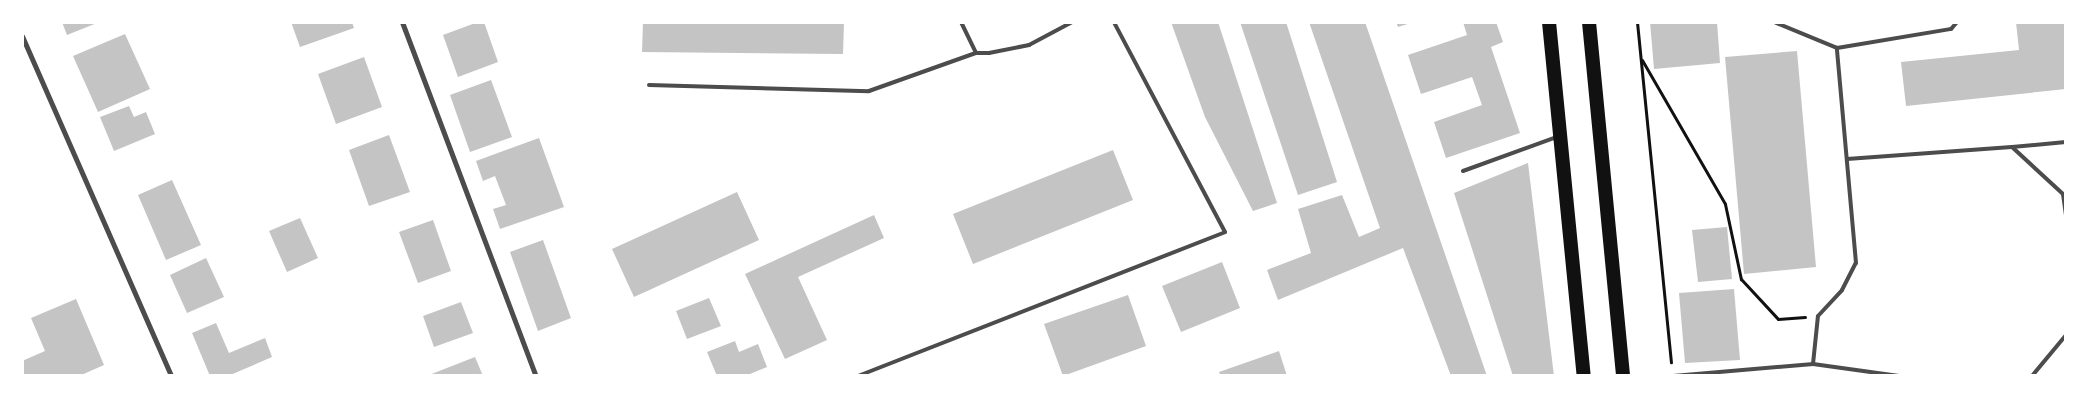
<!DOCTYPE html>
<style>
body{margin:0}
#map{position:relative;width:2088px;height:398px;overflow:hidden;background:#fff;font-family:"PT Sans",sans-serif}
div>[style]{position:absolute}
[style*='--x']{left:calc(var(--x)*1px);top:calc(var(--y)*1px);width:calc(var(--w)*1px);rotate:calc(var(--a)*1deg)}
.building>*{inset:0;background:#c4c4c4}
.path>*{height:3px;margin:-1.5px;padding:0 1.5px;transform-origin:1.5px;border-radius:1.5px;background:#111}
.service>*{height:4px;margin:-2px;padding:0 2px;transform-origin:2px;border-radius:2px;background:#4c4c4c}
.minor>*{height:5px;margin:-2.5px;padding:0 2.5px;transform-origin:2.5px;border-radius:2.5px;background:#4c4c4c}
.trunk>*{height:14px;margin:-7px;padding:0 7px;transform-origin:7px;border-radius:7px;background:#111}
span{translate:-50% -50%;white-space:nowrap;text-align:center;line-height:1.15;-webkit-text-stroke:4.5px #fff;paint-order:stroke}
.frame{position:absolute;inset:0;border:24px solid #fff;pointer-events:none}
</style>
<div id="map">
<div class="building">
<i style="clip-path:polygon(62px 22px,97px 22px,97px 23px,67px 35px)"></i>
<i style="clip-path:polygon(291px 22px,352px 22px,354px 28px,300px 47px)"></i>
<i style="clip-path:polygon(478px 22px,484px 22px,498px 62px,458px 77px,443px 35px)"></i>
<i style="clip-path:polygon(643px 22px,844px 22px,843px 54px,642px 52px)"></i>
<i style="clip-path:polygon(1171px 22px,1218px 22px,1277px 203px,1253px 211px,1205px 117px)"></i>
<i style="clip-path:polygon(1240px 22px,1286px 22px,1337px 182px,1298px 195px)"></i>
<i style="clip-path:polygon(1309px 22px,1365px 22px,1487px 376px,1451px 376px,1403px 248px,1278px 300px,1267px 270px,1311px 253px,1298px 209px,1342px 195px,1359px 237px,1380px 228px)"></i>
<i style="clip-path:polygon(1396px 22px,1411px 22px,1411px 23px,1398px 27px)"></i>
<i style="clip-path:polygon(1463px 22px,1496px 22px,1503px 42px,1491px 47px,1520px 133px,1446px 158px,1434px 122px,1482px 105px,1472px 77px,1421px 94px,1408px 55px,1467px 35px)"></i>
<i style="clip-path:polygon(1650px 22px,1717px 22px,1720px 63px,1654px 69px)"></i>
<i style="clip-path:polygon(2016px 22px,2064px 22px,2066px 89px,1906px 106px,1901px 62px,2019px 50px)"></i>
<i style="clip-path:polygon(125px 34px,150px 89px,98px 112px,73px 56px)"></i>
<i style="clip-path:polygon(1797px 51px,1816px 267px,1744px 274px,1725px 57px)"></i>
<i style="clip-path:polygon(364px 57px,382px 107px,336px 124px,318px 74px)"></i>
<i style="clip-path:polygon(491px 80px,512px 137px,470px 152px,450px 95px)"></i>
<i style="clip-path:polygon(129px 106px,134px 117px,146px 112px,155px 134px,114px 151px,100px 117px)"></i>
<i style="clip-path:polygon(389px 135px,410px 192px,369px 206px,349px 150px)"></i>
<i style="clip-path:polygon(539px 138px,564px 207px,500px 229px,493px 209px,506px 205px,495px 176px,483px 181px,476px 161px)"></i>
<i style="clip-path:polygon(1113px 150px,1133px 200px,973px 264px,953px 214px)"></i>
<i style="clip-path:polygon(1528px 163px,1554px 376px,1513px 376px,1454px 193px)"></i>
<i style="clip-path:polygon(172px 180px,201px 245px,166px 260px,138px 195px)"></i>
<i style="clip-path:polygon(737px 192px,759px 240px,634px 297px,612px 249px)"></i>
<i style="clip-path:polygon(874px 215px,884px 238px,798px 277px,827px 340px,785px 359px,745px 274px)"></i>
<i style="clip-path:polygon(300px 218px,318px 258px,287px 272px,269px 231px)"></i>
<i style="clip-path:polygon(433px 220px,451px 271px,418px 283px,399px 232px)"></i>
<i style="clip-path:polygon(1727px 227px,1732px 279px,1698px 282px,1692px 230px)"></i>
<i style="clip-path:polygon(543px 240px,571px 318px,538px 331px,510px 252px)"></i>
<i style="clip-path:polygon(206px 258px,224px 297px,187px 313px,170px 275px)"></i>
<i style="clip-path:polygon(1222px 262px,1240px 308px,1181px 332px,1162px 286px)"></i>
<i style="clip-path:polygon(1734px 289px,1740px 360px,1685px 363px,1679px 293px)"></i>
<i style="clip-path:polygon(1128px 295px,1146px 346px,1063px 376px,1044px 324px)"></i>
<i style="clip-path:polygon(709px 298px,721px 326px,687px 339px,676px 311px)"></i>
<i style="clip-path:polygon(76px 299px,104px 365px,79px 376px,22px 376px,22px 361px,45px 351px,31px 318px)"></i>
<i style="clip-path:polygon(461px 302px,473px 333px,434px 347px,423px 316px)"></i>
<i style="clip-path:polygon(216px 323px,229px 353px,265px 338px,272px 357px,228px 376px,210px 376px,192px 333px)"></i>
<i style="clip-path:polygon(735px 341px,739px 352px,758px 344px,767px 367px,745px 376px,717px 376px,707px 352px)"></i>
<i style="clip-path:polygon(1279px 351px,1287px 376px,1221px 376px,1219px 372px)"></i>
<i style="clip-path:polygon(475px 357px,483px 376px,429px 376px,429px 375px)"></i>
</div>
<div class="path">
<i style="--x:1637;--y:22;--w:342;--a:84.3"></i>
<i style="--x:1642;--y:60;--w:166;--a:60"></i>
<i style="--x:1725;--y:204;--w:77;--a:78"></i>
<i style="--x:1741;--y:279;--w:54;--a:47.2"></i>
<i style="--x:1778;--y:319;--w:27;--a:-4"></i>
</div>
<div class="service">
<i style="--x:961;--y:22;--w:34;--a:64"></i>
<i style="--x:1774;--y:22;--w:68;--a:22.4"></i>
<i style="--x:649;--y:85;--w:220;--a:1.6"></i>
<i style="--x:869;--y:91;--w:114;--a:-19.6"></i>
<i style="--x:976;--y:53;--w:13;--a:0"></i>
<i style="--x:989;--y:53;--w:41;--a:-11.3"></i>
<i style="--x:1029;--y:45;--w:49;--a:-28.1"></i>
<i style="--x:2012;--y:147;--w:54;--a:-5.3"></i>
<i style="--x:1847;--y:159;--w:165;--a:-4.2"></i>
<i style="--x:2012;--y:147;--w:69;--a:42.7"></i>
<i style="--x:2063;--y:194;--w:21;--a:82"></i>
<i style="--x:1463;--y:171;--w:100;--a:-19.9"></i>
<i style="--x:1813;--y:364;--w:48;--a:-84.1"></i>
<i style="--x:1818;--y:316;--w:35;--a:-47"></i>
<i style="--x:1842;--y:290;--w:30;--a:-63"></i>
<i style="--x:1856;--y:263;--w:216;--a:-95.1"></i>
<i style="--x:1837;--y:48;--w:116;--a:-9.5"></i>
<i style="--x:1951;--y:29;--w:9;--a:-49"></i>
<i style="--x:858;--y:376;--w:394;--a:-21.4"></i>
<i style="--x:1225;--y:232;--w:238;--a:-117.9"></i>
<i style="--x:1673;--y:376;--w:141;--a:-4.9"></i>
<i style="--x:1813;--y:364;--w:87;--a:7.9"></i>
<i style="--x:2032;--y:376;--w:53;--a:-50.3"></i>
</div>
<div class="minor">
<i style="--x:402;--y:22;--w:379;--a:69.3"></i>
<i style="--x:22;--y:36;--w:371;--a:66.3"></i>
</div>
<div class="trunk">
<i style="--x:1549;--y:22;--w:356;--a:84.4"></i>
<i style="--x:1589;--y:22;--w:356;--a:84.5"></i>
</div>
<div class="frame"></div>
</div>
